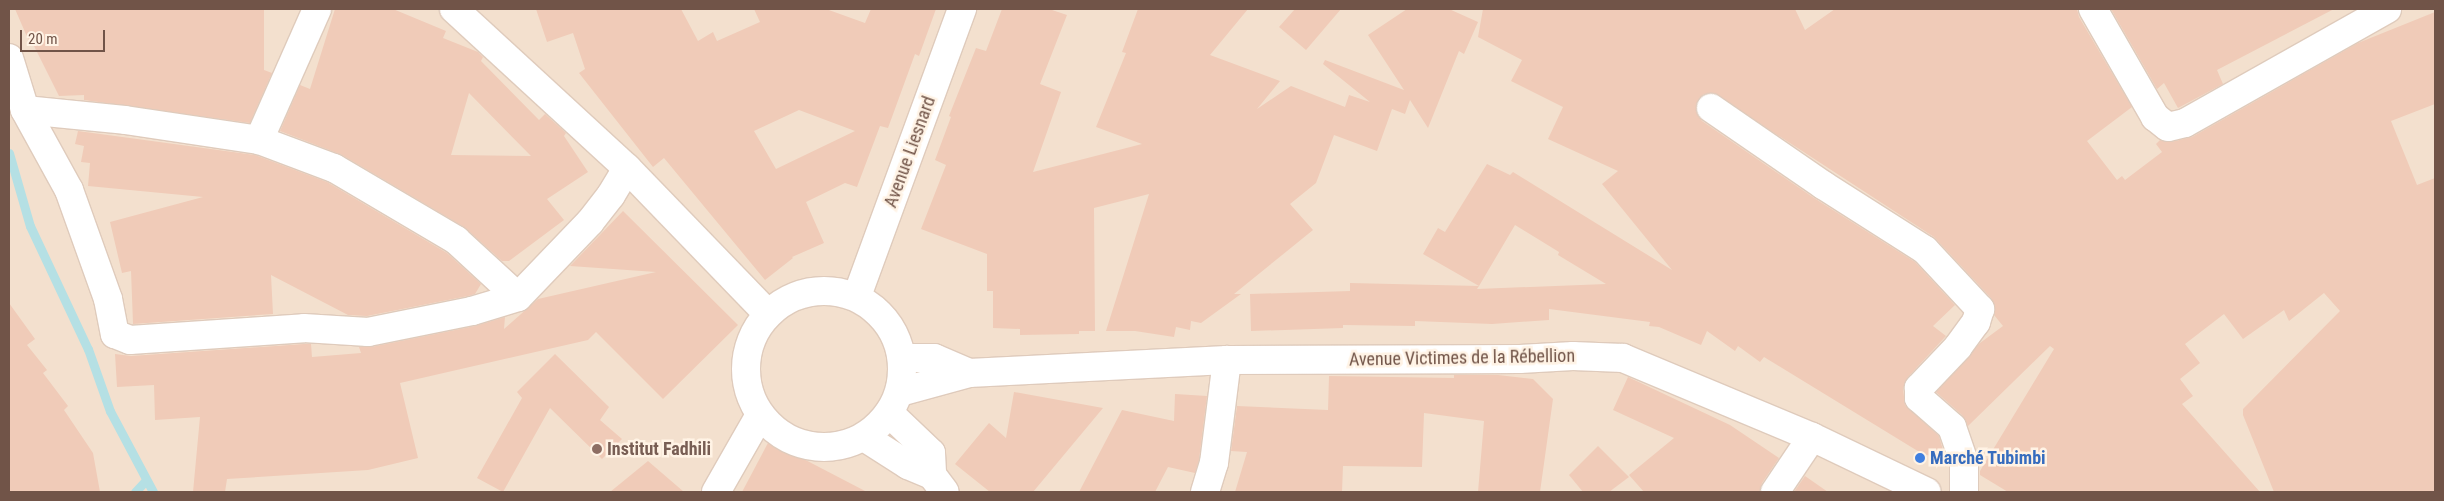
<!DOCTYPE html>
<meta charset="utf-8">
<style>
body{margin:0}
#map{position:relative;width:2444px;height:501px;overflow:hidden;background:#fcefdf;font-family:"Roboto Condensed",sans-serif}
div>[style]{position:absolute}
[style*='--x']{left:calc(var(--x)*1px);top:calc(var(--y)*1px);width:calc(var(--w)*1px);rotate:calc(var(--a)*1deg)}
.residential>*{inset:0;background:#f3e0ce}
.stream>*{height:9px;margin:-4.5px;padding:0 4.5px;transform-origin:4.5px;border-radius:4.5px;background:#b5e0e4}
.building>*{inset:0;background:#f0cbb8}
.roads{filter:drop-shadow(1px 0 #dfcbbc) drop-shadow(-1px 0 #dfcbbc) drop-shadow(0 1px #dfcbbc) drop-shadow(0 -1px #dfcbbc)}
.minor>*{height:28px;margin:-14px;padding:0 14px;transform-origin:14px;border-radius:14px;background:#fff}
.tertiary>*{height:28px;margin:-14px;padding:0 14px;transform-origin:14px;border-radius:14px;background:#fff}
.tertiary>.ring{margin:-14px;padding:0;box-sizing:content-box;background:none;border:28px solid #fff;border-radius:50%}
.dots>*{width:14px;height:14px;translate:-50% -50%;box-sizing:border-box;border:2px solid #fff3e5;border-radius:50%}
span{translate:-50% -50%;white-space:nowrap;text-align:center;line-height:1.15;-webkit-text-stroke:5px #fff3e5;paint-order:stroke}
.street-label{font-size:18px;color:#715448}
.education-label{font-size:18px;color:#785e54;font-weight:700}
.left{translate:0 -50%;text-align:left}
.shop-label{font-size:18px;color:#366cbe;font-weight:700}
.frame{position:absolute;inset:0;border:10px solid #715448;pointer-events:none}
.scale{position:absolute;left:20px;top:30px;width:85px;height:22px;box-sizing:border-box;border:2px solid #715448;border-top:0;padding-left:6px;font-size:15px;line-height:18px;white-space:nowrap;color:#715448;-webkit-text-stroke:4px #fff3e5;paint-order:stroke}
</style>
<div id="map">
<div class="residential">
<i style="clip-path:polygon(9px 9px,2435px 9px,2435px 492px,9px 492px)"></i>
</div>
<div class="stream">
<i style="--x:9;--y:153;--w:76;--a:74"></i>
<i style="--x:30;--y:226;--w:136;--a:64.8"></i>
<i style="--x:88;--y:349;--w:66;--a:70.5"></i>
<i style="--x:110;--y:411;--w:92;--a:62"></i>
<i style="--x:135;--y:492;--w:16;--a:-47"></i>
</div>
<div class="building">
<i style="clip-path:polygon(15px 9px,264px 9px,264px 70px,272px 73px,250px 123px,84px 100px,84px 95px,59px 96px,31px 40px,28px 39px)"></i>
<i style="clip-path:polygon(evenodd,335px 9px,393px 9px,446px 31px,443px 38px,478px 52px,483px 57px,481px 61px,539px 120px,545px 114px,566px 133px,564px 136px,588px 172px,547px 199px,564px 220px,509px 261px,502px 261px,464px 227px,342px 155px,280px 131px,300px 85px,310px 89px,335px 9px,469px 93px,531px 156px,451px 155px,469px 93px)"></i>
<i style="clip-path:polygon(evenodd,536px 9px,681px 9px,698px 41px,713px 32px,717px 41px,760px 22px,754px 9px,826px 9px,865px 23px,871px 9px,936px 9px,919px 56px,915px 54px,888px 128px,880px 126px,857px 187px,845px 183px,806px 202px,824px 243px,792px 257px,793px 258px,765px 280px,664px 158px,653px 167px,579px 73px,585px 69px,573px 33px,547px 42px,536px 9px,799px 110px,855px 131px,776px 169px,754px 131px,799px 110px)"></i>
<i style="clip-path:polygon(1002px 9px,1049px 9px,1067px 15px,1040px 84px,1061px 92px,1033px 172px,1142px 144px,1096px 127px,1126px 53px,1122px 52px,1138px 9px,1248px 9px,1210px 55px,1280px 81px,1257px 109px,1291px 86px,1345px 107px,1349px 95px,1370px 102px,1323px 64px,1325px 60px,1404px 90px,1368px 35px,1407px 9px,1449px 9px,1478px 22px,1464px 54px,1459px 51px,1428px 128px,1410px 100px,1405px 114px,1392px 109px,1377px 151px,1334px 135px,1316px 183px,1290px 204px,1313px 230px,1234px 294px,1241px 294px,1201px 323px,1191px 321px,1190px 330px,1176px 327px,1174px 337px,1135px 331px,1106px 331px,1149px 194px,1094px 208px,1095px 331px,1079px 331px,1079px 334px,1020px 335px,1020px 329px,993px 328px,993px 291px,987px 291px,987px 254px,921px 229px,946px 165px,935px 160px,951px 117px,949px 116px,976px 48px,986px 51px)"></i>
<i style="clip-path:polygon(1295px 9px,1341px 9px,1306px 50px,1279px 27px)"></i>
<i style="clip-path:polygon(1483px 9px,1795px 9px,1805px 30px,1835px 9px,2077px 9px,2079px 17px,2132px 107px,2087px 141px,2117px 180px,2122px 176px,2125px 180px,2162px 152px,2156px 144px,2160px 140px,2171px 142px,2192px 137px,2358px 43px,2435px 12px,2435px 104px,2391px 121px,2417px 185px,2435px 178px,2435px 492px,2274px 492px,2243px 415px,2243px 409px,2340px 311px,2324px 293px,2289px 321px,2284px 310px,2243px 339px,2224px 314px,2185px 344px,2200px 363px,2180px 379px,2193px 396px,2182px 404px,2260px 492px,2008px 492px,1980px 475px,1980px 471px,2054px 349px,2050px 346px,1968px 426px,1962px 415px,1936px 392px,1980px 343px,2003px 326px,1994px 315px,1995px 306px,1991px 298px,1934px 237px,1713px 93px,1704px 94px,1698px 100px,1696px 106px,1697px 114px,1702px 121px,1814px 198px,1915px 262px,1955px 305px,1933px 326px,1946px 336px,1908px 377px,1903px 388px,1905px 405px,1939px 436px,1943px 450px,1939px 454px,1930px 456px,1921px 453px,1764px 357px,1760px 362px,1738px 346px,1735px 351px,1707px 331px,1701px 345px,1659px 327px,1649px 326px,1650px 322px,1549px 309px,1549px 320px,1492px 324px,1415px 321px,1415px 326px,1343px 325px,1343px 328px,1251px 331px,1250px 294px,1350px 291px,1350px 283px,1479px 286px,1477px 289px,1606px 284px,1558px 255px,1559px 252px,1515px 225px,1479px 286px,1423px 254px,1438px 228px,1445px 232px,1487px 164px,1510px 175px,1513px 172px,1672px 270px,1602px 184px,1618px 171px,1548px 139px,1563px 107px,1511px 81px,1522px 60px,1478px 37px)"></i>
<i style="clip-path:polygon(2111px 9px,2334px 9px,2217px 70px,2223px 84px,2178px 108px,2164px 83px,2157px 89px)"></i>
<i style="clip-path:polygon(78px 131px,255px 155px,327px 182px,447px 253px,481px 284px,475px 294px,468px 296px,367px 316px,348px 315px,271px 275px,273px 314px,133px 324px,131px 271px,122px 273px,110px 222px,203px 197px,88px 186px,90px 163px,81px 162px,84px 146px,75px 144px)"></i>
<i style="clip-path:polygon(623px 211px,738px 325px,663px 399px,596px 332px,588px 340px,400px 383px,418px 458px,368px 470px,227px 479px,225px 492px,193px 492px,200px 417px,155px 420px,154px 385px,117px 387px,115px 354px,131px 356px,304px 344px,311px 344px,312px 357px,361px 353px,359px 347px,371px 347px,475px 326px,505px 317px,504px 329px,538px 299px,656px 272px,570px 266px)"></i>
<i style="clip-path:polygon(9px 303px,35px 339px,27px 345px,47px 370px,43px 373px,68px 406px,64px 410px,93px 453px,100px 492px,9px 492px)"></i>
<i style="clip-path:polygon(555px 354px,609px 407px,600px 420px,622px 439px,602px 459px,550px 408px,503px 492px,477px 478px,522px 398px,517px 392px)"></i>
<i style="clip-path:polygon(1454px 375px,1498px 375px,1533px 379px,1553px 399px,1540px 492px,1478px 492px,1484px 421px,1424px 413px,1422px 467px,1343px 466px,1342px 492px,1235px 492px,1247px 452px,1231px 451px,1237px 406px,1328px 410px,1329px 376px,1454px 378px)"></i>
<i style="clip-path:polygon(1628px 377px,1730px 425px,1779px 458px,1762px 483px,1760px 492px,1644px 492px,1629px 475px,1674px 438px,1613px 410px)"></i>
<i style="clip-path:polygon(1014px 392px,1103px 408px,1033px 492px,990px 492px,955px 464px,989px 423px,1006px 438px)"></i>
<i style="clip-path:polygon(1175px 394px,1207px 396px,1199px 460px,1195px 473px,1168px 467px,1155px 492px,1079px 492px,1122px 410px,1174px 421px)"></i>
<i style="clip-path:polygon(769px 441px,867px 492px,742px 492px)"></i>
<i style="clip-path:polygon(1598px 446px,1629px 477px,1609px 492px,1583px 492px,1569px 475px)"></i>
<i style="clip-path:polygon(648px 461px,684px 492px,610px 492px)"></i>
<i style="clip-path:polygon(1805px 476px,1828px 492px,1794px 492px)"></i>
</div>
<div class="roads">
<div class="minor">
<i style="--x:454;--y:9;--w:235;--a:42.6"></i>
<i style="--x:627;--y:168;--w:203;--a:46"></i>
<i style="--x:2093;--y:9;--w:125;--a:60.1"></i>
<i style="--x:2155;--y:117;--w:16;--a:38"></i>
<i style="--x:2168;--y:127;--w:17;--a:-13"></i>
<i style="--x:2185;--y:123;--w:232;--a:-29.4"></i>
<i style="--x:9;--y:58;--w:54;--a:72.9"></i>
<i style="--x:25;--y:110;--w:91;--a:61.2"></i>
<i style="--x:69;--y:190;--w:116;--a:70.3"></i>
<i style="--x:108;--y:299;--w:36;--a:79"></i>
<i style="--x:115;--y:334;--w:16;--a:22"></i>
<i style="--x:130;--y:340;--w:174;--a:-3.9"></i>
<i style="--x:304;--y:328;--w:64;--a:3.6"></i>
<i style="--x:368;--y:332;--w:106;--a:-11.4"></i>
<i style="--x:472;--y:311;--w:48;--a:-16.9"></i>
<i style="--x:518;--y:297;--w:104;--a:-46.2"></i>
<i style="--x:590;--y:222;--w:34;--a:-52"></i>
<i style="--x:611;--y:195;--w:31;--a:-59"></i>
<i style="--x:1711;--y:108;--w:136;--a:34.5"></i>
<i style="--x:1823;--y:185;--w:121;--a:32.5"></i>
<i style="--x:1925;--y:250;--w:81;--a:47"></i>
<i style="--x:1980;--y:309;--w:14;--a:107"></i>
<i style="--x:1976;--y:322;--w:31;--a:126"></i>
<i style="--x:1958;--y:347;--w:57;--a:133.6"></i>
<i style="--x:1919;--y:388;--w:10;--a:90"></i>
<i style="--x:1919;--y:398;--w:44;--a:41.3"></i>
<i style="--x:1952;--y:427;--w:37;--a:71"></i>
<i style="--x:1964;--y:462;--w:30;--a:90"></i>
<i style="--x:25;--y:110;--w:100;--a:5.7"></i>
<i style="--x:125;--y:120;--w:135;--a:8.5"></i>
<i style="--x:259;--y:140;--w:80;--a:20.5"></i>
<i style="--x:334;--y:168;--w:142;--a:30.5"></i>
<i style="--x:456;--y:240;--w:84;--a:42.6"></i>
<i style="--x:259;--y:140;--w:143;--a:-66.1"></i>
<i style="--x:716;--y:492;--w:89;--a:-60.3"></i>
<i style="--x:1205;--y:492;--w:30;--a:-73"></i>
<i style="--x:1214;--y:463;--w:104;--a:-82.8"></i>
<i style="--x:1775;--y:492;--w:66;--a:-56.1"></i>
</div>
<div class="tertiary">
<i class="ring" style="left:746px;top:291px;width:128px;height:128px"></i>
<i style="--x:857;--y:296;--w:306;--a:-69.9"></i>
<i style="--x:903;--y:358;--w:31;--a:0"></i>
<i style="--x:934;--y:358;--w:38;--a:23"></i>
<i style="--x:900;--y:392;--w:72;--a:-15.4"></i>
<i style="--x:969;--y:373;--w:258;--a:-2.9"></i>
<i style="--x:1227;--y:360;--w:293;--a:-0.2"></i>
<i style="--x:1520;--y:359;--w:53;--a:-3.2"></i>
<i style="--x:1573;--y:356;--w:50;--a:2.3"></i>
<i style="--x:1623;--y:358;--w:205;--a:22.7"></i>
<i style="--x:1812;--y:437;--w:127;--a:25.6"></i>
<i style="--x:889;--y:413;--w:58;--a:43.6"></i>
<i style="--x:931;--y:453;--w:22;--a:87"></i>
<i style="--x:932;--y:475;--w:21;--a:53"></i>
<i style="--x:864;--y:437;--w:52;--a:32.5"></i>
<i style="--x:908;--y:465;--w:26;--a:23"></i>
</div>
</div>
<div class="dots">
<i style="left:597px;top:449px;background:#8d6e63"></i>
<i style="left:1920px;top:458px;background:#3f7fe0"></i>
</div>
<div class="street-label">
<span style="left:910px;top:152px;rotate:-70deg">Avenue Liesnard</span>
<span style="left:1462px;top:358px;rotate:-1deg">Avenue Victimes de la Rébellion</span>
</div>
<div class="education-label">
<span class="left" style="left:607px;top:449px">Institut Fadhili</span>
</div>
<div class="shop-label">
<span class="left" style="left:1930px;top:458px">Marché Tubimbi</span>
</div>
<div class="frame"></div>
<div class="scale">20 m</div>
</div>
